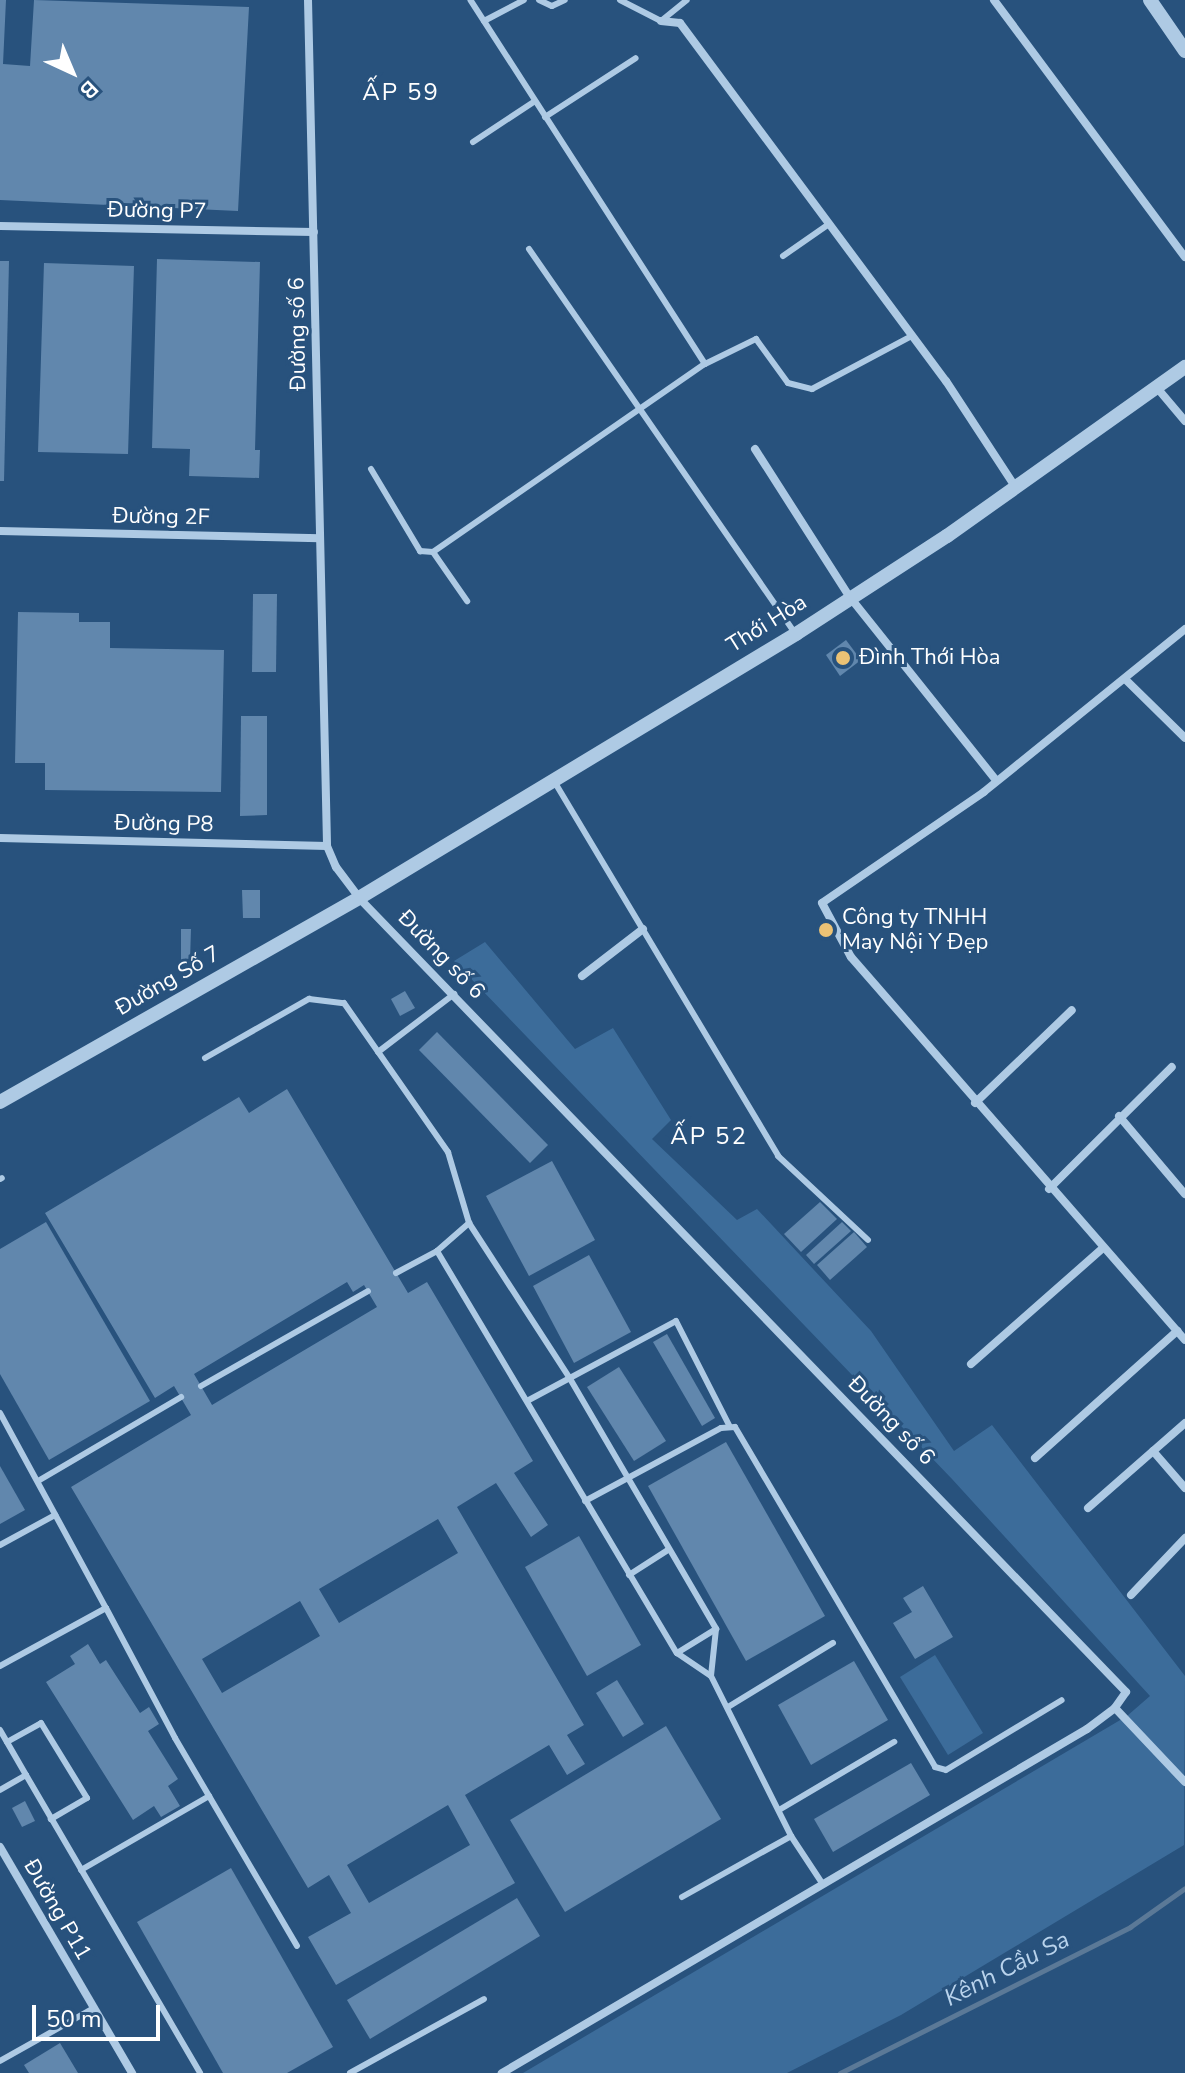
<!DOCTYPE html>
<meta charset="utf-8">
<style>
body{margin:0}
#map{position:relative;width:1185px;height:2073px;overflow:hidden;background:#28527d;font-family:"Nunito Sans",sans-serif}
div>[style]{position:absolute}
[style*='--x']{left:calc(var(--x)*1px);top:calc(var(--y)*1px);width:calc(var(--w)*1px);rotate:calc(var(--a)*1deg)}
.green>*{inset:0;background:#3c6c9a}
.stream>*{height:5px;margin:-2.5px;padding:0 2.5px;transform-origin:2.5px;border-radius:2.5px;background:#5b7997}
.building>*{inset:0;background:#6187ad}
.service>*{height:6px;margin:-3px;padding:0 3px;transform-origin:3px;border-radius:3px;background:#aecae4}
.minor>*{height:8px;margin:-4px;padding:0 4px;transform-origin:4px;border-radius:4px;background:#aecae4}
.tertiary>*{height:14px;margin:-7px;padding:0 7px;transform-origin:7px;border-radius:7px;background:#aecae4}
.dots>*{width:22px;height:22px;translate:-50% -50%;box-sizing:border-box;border:4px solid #28527d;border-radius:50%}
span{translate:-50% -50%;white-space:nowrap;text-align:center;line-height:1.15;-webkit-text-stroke:6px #28527d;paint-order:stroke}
.street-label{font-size:22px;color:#fff}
.poi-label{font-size:22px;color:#fff}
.left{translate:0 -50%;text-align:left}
.neighbourhood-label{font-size:24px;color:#fff;letter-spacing:2px}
.water-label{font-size:24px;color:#b9d3ec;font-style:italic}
.north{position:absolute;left:32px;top:32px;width:80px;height:80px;-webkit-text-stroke:6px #28527d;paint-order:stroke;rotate:136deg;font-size:22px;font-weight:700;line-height:32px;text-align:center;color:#fff}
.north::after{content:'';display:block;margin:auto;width:28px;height:36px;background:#fff;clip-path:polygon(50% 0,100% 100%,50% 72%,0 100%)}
.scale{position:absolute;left:32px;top:2005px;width:128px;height:36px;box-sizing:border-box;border:4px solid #fff;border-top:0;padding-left:10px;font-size:24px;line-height:28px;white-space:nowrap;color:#fff;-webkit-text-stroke:6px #28527d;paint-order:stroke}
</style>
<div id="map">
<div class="green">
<i style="clip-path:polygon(485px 942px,575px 1049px,613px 1028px,671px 1120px,652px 1139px,737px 1220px,757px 1209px,871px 1331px,954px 1451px,992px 1425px,1185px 1676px,1184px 1845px,901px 2015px,787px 2073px,523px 2073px,1127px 1716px,1150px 1696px,952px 1479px,454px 961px)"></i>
<i style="clip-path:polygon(935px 1655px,983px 1733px,948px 1755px,900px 1677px)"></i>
</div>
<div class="stream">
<i style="--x:840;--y:2073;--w:325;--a:-26.7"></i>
<i style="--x:1130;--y:1927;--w:67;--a:-35.3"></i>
</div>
<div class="building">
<i style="clip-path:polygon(0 0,6px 0,3px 64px,30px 66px,34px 0,249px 7px,238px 211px,0 200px)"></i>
<i style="clip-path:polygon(157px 259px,260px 262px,255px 450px,260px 450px,259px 478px,189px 476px,190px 449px,152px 448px)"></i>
<i style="clip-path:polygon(0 261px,9px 261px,4px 481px,0 481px)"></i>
<i style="clip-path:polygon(44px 263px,134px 266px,128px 454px,38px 452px)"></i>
<i style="clip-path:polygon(253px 594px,277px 594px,276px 672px,252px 672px)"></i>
<i style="clip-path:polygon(18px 612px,79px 613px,79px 622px,110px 622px,110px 648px,224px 650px,221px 792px,45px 790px,45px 763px,15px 763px)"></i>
<i style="clip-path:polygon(846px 640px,861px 660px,840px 676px,826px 655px)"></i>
<i style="clip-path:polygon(241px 716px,267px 716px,267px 815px,240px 816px)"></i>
<i style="clip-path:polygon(242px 890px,260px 890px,260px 918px,243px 918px)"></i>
<i style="clip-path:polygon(181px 929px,191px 929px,190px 960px,181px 960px)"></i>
<i style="clip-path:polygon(405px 991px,415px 1008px,400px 1016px,391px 999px)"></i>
<i style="clip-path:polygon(437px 1032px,548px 1145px,530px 1163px,419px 1050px)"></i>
<i style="clip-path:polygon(evenodd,287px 1089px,408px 1293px,427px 1282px,533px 1461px,514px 1473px,548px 1525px,531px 1537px,496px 1483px,457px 1507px,584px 1725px,567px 1735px,585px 1764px,567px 1775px,549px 1745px,465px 1795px,515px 1883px,336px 1985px,308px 1937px,351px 1913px,329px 1875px,308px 1888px,71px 1487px,191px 1415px,174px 1386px,155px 1398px,45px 1213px,239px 1097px,249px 1113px,287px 1089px,347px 1282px,353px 1292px,364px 1285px,377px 1307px,212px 1405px,194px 1374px,347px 1282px,287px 1089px,438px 1519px,458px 1553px,339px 1623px,319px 1589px,438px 1519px,287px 1089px,300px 1601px,320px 1636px,222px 1693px,202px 1659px,300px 1601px,287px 1089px,448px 1805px,470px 1845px,369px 1903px,347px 1865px,448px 1805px)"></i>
<i style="clip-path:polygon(552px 1161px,595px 1240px,529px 1276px,486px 1196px)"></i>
<i style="clip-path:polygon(820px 1202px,837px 1219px,801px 1252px,784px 1234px)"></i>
<i style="clip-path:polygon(46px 1222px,150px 1401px,49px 1460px,0 1374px,0 1249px)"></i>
<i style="clip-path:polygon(842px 1222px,851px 1231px,814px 1264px,806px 1255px)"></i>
<i style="clip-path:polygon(854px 1232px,867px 1247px,830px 1280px,817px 1265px)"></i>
<i style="clip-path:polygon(589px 1255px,631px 1332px,574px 1363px,533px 1286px)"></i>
<i style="clip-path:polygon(667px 1334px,715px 1418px,702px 1426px,653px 1342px)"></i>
<i style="clip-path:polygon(619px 1367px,666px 1441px,634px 1461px,587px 1387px)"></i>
<i style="clip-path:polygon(726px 1442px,825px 1616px,746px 1661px,648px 1486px)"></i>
<i style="clip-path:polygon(0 1466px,25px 1510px,0 1524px)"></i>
<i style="clip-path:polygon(579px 1536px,641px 1645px,587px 1676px,525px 1567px)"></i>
<i style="clip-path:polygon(923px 1586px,953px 1637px,915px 1659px,893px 1623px,912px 1612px,903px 1598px)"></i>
<i style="clip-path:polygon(88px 1644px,100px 1664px,106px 1660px,140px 1713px,149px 1707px,159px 1724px,148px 1731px,178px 1779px,168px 1786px,180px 1806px,161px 1817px,154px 1806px,133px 1820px,46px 1682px,75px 1664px,70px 1656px)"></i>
<i style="clip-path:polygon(854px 1661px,888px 1720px,811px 1765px,778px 1705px)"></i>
<i style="clip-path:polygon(617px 1680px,644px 1724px,623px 1737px,596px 1693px)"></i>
<i style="clip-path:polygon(666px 1726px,721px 1819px,565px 1912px,510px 1820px)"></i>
<i style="clip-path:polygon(911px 1763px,930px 1795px,833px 1852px,814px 1819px)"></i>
<i style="clip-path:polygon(25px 1801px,35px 1821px,22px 1827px,12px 1808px)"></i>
<i style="clip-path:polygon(231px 1868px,333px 2047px,287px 2073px,223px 2073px,137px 1922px)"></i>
<i style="clip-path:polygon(517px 1898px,540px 1936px,370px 2039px,347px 2000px)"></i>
<i style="clip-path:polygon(60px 2043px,78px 2073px,29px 2073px,24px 2065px)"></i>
</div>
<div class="service">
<i style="--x:539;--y:0;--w:14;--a:25"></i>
<i style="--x:552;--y:6;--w:14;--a:-25"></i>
<i style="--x:620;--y:0;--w:46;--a:27.1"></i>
<i style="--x:661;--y:21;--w:33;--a:-39"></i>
<i style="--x:484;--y:21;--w:45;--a:-27.7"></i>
<i style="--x:545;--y:117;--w:108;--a:-33"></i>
<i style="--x:473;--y:142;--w:74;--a:-33.5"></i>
<i style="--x:529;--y:249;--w:469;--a:55.3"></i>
<i style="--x:783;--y:256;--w:56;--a:-34.8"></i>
<i style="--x:705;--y:364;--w:57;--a:-26.1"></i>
<i style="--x:756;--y:339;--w:54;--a:54"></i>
<i style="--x:788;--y:383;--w:25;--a:14"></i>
<i style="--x:812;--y:389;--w:111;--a:-28"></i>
<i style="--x:371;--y:469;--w:96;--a:59.1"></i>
<i style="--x:420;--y:551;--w:13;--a:4"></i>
<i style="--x:433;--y:552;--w:331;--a:-34.7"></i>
<i style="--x:705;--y:364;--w:433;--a:-122.8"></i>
<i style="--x:433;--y:552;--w:60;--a:55.2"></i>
<i style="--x:554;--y:781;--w:437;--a:59.1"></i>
<i style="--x:778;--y:1156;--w:123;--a:43"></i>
<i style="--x:378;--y:1052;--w:96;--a:-37.3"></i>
<i style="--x:205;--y:1058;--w:120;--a:-29.6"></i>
<i style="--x:309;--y:999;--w:35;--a:7"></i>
<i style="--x:344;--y:1003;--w:182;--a:55.1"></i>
<i style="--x:448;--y:1152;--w:74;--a:73.5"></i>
<i style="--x:469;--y:1223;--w:184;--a:57"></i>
<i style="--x:569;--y:1377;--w:292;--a:59.7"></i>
<i style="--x:716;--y:1629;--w:47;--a:96.1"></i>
<i style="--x:0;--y:1179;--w:2;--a:-27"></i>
<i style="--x:437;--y:1251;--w:468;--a:59.2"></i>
<i style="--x:677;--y:1653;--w:41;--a:34.1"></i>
<i style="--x:711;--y:1676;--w:179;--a:63.4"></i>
<i style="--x:791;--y:1836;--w:56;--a:56.6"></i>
<i style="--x:396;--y:1273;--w:47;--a:-28.2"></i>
<i style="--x:437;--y:1251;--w:43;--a:-41.2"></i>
<i style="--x:201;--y:1386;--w:192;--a:-29.6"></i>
<i style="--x:527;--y:1401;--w:169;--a:-28.2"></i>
<i style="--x:676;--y:1321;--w:117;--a:63"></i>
<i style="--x:0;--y:1413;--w:222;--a:61.5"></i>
<i style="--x:106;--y:1608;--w:121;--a:151.3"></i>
<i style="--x:38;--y:1481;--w:166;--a:-30.4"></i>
<i style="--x:585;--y:1501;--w:154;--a:-28.2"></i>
<i style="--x:721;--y:1428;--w:14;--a:-4"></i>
<i style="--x:735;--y:1427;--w:394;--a:59.5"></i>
<i style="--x:935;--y:1767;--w:11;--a:15"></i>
<i style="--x:946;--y:1770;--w:135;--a:-31.1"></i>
<i style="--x:0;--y:1545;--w:63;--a:-28.6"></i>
<i style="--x:629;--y:1575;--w:46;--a:-32.7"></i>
<i style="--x:106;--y:1608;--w:147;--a:62"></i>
<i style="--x:175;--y:1738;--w:241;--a:59.6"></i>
<i style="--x:677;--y:1653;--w:46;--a:-31.6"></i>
<i style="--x:728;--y:1707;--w:123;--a:-31.4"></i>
<i style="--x:0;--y:1730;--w:52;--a:60"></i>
<i style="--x:26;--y:1775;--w:30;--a:150"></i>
<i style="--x:7;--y:1742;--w:39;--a:-29"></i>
<i style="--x:41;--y:1723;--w:88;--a:58.5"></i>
<i style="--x:87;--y:1798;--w:42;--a:149.7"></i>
<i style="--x:26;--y:1775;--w:345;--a:59.7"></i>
<i style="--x:779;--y:1810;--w:134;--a:-30.6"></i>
<i style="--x:81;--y:1870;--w:148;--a:-30"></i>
<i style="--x:682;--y:1897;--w:125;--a:-29.2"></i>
<i style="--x:0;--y:2061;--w:108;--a:-29.4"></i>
<i style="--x:350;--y:2073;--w:153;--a:-28.9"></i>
</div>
<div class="minor">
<i style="--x:308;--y:0;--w:846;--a:88.71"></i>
<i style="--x:327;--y:846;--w:23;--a:67"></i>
<i style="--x:336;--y:867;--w:39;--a:53"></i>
<i style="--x:359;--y:898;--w:1104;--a:45.99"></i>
<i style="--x:1126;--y:1692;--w:19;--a:125"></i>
<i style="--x:1115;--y:1708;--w:35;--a:143"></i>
<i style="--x:1087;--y:1729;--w:679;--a:149.54"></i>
<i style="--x:994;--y:0;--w:320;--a:53.4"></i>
<i style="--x:661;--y:21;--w:19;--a:6"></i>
<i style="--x:680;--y:23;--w:446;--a:53.4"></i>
<i style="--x:946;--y:381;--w:128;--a:56.8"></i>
<i style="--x:0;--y:226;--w:314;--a:1.1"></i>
<i style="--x:1158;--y:389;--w:42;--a:49.8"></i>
<i style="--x:755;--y:449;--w:174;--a:57.4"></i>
<i style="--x:849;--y:596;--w:236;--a:51.4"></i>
<i style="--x:0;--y:531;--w:320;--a:1.3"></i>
<i style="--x:1185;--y:629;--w:259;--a:141"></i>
<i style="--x:984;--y:792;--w:196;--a:145.6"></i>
<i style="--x:822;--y:903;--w:61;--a:61.8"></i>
<i style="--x:851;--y:957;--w:508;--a:48.91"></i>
<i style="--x:1125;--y:679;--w:84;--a:44.5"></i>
<i style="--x:0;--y:838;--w:327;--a:1.4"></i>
<i style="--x:582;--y:976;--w:77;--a:-37.6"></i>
<i style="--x:975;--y:1103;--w:134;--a:-43.8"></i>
<i style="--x:1119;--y:1116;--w:102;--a:49.8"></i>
<i style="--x:1049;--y:1189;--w:173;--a:-44.8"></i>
<i style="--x:971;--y:1364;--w:176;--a:-41.3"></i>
<i style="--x:1153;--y:1451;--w:49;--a:49.1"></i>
<i style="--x:1035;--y:1458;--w:191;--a:-41.8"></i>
<i style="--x:1088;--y:1508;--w:129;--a:-41.2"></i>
<i style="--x:1131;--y:1595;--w:79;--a:-46.5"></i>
<i style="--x:1115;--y:1708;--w:102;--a:46.6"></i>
<i style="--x:0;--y:1847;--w:262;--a:59.7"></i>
</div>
<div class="tertiary">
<i style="--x:1150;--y:0;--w:62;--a:55.5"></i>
<i style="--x:0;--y:1102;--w:413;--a:-29.6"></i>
<i style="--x:359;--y:898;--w:511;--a:-31.14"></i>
<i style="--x:796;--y:634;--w:180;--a:-33"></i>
<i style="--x:947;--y:536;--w:292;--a:-35.4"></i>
</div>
<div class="dots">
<i style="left:843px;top:658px;background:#ebc275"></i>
<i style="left:826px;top:930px;background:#ebc275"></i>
</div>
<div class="street-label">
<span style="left:157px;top:211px;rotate:1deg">Đường P7</span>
<span style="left:298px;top:334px;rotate:-91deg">Đường số 6</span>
<span style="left:161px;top:517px;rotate:1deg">Đường 2F</span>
<span style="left:767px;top:624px;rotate:-32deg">Thới Hòa</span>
<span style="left:164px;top:824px;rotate:1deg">Đường P8</span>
<span style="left:441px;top:955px;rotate:46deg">Đường số 6</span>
<span style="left:168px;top:981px;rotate:-30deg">Đường Số 7</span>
<span style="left:891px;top:1421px;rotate:46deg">Đường số 6</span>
<span style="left:57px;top:1910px;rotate:60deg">Đường P11</span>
</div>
<div class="poi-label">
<span class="left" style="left:859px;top:658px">Đình Thới Hòa</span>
<span class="left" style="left:842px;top:930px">Công ty TNHH<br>May Nội Y Đẹp</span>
</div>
<div class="neighbourhood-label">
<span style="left:401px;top:93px">ẤP 59</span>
<span style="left:709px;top:1137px">ẤP 52</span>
</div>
<div class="water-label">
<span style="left:1007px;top:1969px;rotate:-27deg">Kênh Cầu Sa</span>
</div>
<div class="north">B</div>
<div class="scale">50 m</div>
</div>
